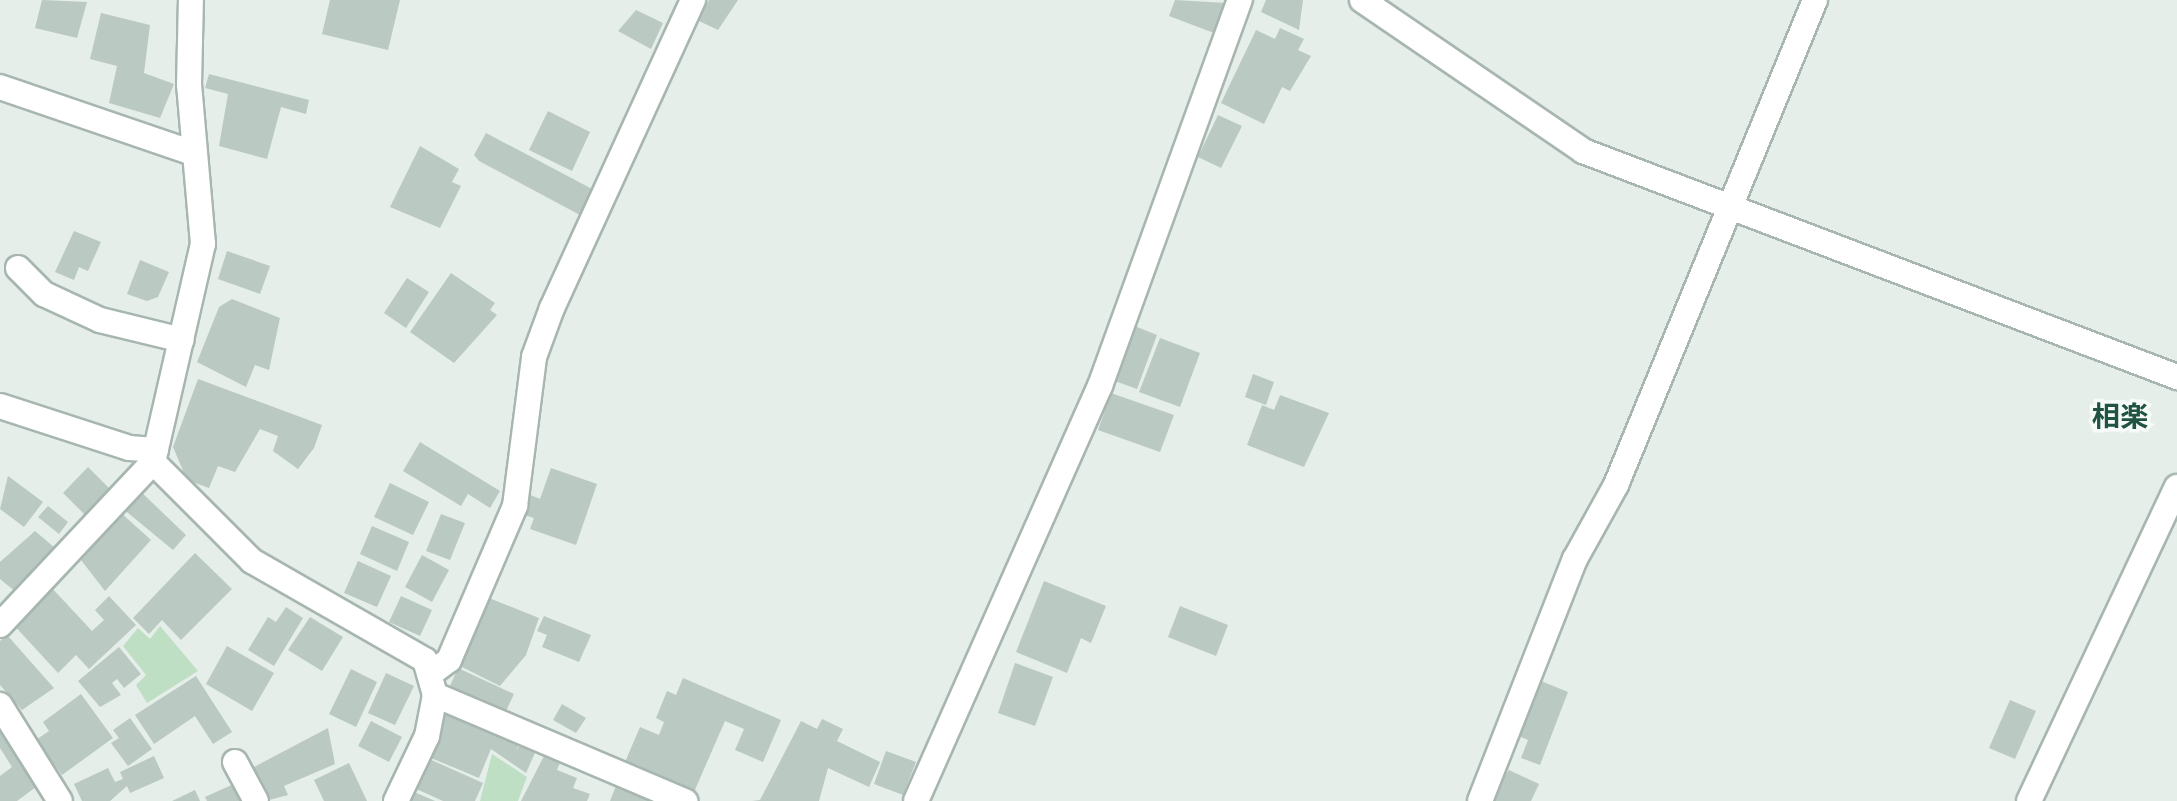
<!DOCTYPE html>
<meta charset="utf-8">
<style>
body{margin:0}
#map{position:relative;width:2177px;height:801px;overflow:hidden;background:#e5eee9;font-family:Poppins,"Noto Sans JP",sans-serif}
div>[style]{position:absolute}
[style*='--x']{left:calc(var(--x)*1px);top:calc(var(--y)*1px);width:calc(var(--w)*1px);rotate:calc(var(--a)*1deg)}
.green>*{inset:0;background:#bfdfc4}
.building>*{inset:0;background:#bac9c2}
.roads{filter:drop-shadow(2px 0 #a7b6b0) drop-shadow(-2px 0 #a7b6b0) drop-shadow(0 2px #a7b6b0) drop-shadow(0 -2px #a7b6b0)}
.minor>*{height:24px;margin:-12px;padding:0 12px;transform-origin:12px;border-radius:12px;background:#fff}
span{translate:-50% -50%;white-space:nowrap;text-align:center;line-height:1.15;-webkit-text-stroke:7px #f6faf8;paint-order:stroke}
.quarter-label{font-size:28px;color:#205342;font-weight:700}
</style>
<div id="map">
<div class="green">
<i style="clip-path:polygon(160px 626px,198px 671px,147px 703px,136px 685px,146px 675px,123px 646px,138px 628px,150px 639px)"></i>
<i style="clip-path:polygon(492px 754px,527px 777px,518px 801px,480px 801px)"></i>
</div>
<div class="building">
<i style="clip-path:polygon(42px 0,87px 2px,77px 38px,35px 28px)"></i>
<i style="clip-path:polygon(330px 0,400px 0,388px 50px,322px 34px)"></i>
<i style="clip-path:polygon(709px 0,738px 0,718px 30px,699px 21px)"></i>
<i style="clip-path:polygon(1175px 0,1226px 3px,1214px 33px,1169px 16px)"></i>
<i style="clip-path:polygon(1266px 0,1303px 0,1299px 30px,1261px 12px)"></i>
<i style="clip-path:polygon(636px 10px,663px 23px,651px 49px,618px 31px)"></i>
<i style="clip-path:polygon(101px 13px,150px 25px,144px 73px,174px 84px,160px 118px,109px 103px,117px 66px,90px 59px)"></i>
<i style="clip-path:polygon(1280px 28px,1304px 39px,1298px 50px,1311px 56px,1290px 91px,1282px 87px,1264px 124px,1221px 103px,1256px 30px,1275px 39px)"></i>
<i style="clip-path:polygon(209px 74px,309px 100px,306px 114px,281px 107px,267px 159px,219px 146px,228px 94px,205px 88px)"></i>
<i style="clip-path:polygon(548px 111px,590px 132px,572px 171px,529px 150px)"></i>
<i style="clip-path:polygon(1218px 115px,1242px 126px,1221px 168px,1198px 157px)"></i>
<i style="clip-path:polygon(486px 133px,594px 190px,580px 215px,479px 161px,474px 155px)"></i>
<i style="clip-path:polygon(420px 146px,459px 169px,452px 182px,461px 186px,440px 228px,390px 207px)"></i>
<i style="clip-path:polygon(74px 231px,101px 242px,88px 271px,79px 267px,74px 280px,55px 272px)"></i>
<i style="clip-path:polygon(227px 251px,270px 266px,260px 294px,218px 279px)"></i>
<i style="clip-path:polygon(140px 260px,169px 272px,158px 297px,147px 301px,127px 294px)"></i>
<i style="clip-path:polygon(451px 273px,495px 303px,490px 310px,497px 315px,454px 363px,410px 332px)"></i>
<i style="clip-path:polygon(407px 278px,429px 292px,406px 328px,384px 313px)"></i>
<i style="clip-path:polygon(232px 299px,280px 318px,269px 370px,255px 365px,246px 387px,197px 362px,219px 307px)"></i>
<i style="clip-path:polygon(1132px 325px,1157px 335px,1137px 389px,1115px 381px)"></i>
<i style="clip-path:polygon(1160px 338px,1200px 353px,1180px 407px,1139px 392px)"></i>
<i style="clip-path:polygon(1253px 374px,1274px 382px,1266px 405px,1245px 397px)"></i>
<i style="clip-path:polygon(198px 379px,322px 425px,314px 448px,298px 469px,273px 451px,278px 436px,260px 429px,235px 472px,218px 466px,209px 488px,187px 480px,173px 447px)"></i>
<i style="clip-path:polygon(1111px 393px,1174px 415px,1160px 452px,1098px 430px)"></i>
<i style="clip-path:polygon(1280px 395px,1329px 413px,1304px 467px,1247px 445px,1262px 405px,1274px 410px)"></i>
<i style="clip-path:polygon(420px 442px,500px 491px,490px 508px,468px 494px,461px 506px,403px 471px)"></i>
<i style="clip-path:polygon(88px 467px,112px 491px,87px 517px,63px 493px)"></i>
<i style="clip-path:polygon(551px 468px,597px 484px,576px 545px,530px 529px,534px 518px,521px 514px,528px 494px,540px 499px)"></i>
<i style="clip-path:polygon(8px 476px,43px 502px,24px 527px,0 509px)"></i>
<i style="clip-path:polygon(390px 483px,429px 502px,413px 535px,374px 517px)"></i>
<i style="clip-path:polygon(139px 490px,186px 535px,173px 550px,122px 508px)"></i>
<i style="clip-path:polygon(48px 506px,68px 522px,59px 534px,38px 517px)"></i>
<i style="clip-path:polygon(120px 512px,151px 540px,105px 591px,81px 560px,91px 549px,85px 543px)"></i>
<i style="clip-path:polygon(441px 514px,465px 523px,450px 560px,426px 551px)"></i>
<i style="clip-path:polygon(372px 526px,409px 542px,397px 571px,360px 554px)"></i>
<i style="clip-path:polygon(35px 531px,55px 548px,16px 592px,0 579px,0 562px)"></i>
<i style="clip-path:polygon(195px 553px,232px 589px,181px 640px,162px 620px,149px 634px,133px 618px)"></i>
<i style="clip-path:polygon(422px 555px,449px 570px,432px 602px,405px 587px)"></i>
<i style="clip-path:polygon(358px 561px,391px 576px,377px 607px,344px 593px)"></i>
<i style="clip-path:polygon(1044px 581px,1106px 606px,1091px 643px,1081px 638px,1067px 673px,1016px 652px)"></i>
<i style="clip-path:polygon(50px 586px,92px 631px,104px 620px,95px 610px,109px 596px,136px 625px,89px 669px,76px 655px,58px 673px,11px 622px)"></i>
<i style="clip-path:polygon(401px 596px,432px 610px,420px 636px,389px 622px)"></i>
<i style="clip-path:polygon(489px 598px,539px 618px,526px 655px,500px 686px,456px 664px)"></i>
<i style="clip-path:polygon(1180px 606px,1228px 625px,1216px 656px,1168px 637px)"></i>
<i style="clip-path:polygon(286px 607px,303px 618px,274px 666px,248px 650px,268px 617px,276px 622px)"></i>
<i style="clip-path:polygon(544px 616px,591px 635px,579px 662px,542px 647px,547px 635px,537px 631px)"></i>
<i style="clip-path:polygon(310px 617px,343px 637px,322px 671px,288px 650px)"></i>
<i style="clip-path:polygon(7px 635px,54px 688px,22px 710px,0 685px,0 641px)"></i>
<i style="clip-path:polygon(227px 646px,274px 673px,252px 711px,206px 684px)"></i>
<i style="clip-path:polygon(119px 647px,141px 674px,124px 688px,117px 679px,112px 683px,121px 695px,100px 707px,78px 681px)"></i>
<i style="clip-path:polygon(1015px 663px,1053px 677px,1035px 726px,998px 713px)"></i>
<i style="clip-path:polygon(458px 668px,514px 694px,505px 713px,449px 688px)"></i>
<i style="clip-path:polygon(351px 669px,377px 682px,356px 727px,329px 714px)"></i>
<i style="clip-path:polygon(386px 673px,414px 686px,395px 725px,368px 713px)"></i>
<i style="clip-path:polygon(196px 676px,232px 732px,213px 744px,195px 716px,154px 744px,135px 715px)"></i>
<i style="clip-path:polygon(683px 678px,781px 720px,763px 762px,735px 750px,744px 729px,725px 721px,694px 792px,625px 762px,640px 727px,659px 735px,664px 722px,656px 718px,667px 691px,676px 695px)"></i>
<i style="clip-path:polygon(1541px 681px,1568px 692px,1540px 765px,1521px 758px,1528px 740px,1516px 735px)"></i>
<i style="clip-path:polygon(81px 694px,113px 738px,62px 775px,36px 740px,49px 731px,43px 722px)"></i>
<i style="clip-path:polygon(2010px 700px,2036px 711px,2015px 759px,1989px 748px)"></i>
<i style="clip-path:polygon(562px 704px,586px 718px,576px 733px,553px 720px)"></i>
<i style="clip-path:polygon(452px 711px,521px 738px,516px 752px,522px 739px,538px 746px,526px 773px,491px 749px,479px 778px,431px 758px,444px 713px)"></i>
<i style="clip-path:polygon(0 718px,40px 784px,17px 801px,0 801px,0 776px,12px 767px,0 748px)"></i>
<i style="clip-path:polygon(130px 718px,152px 749px,128px 766px,111px 743px,119px 738px,113px 730px)"></i>
<i style="clip-path:polygon(822px 719px,843px 729px,837px 741px,880px 762px,869px 787px,828px 768px,819px 801px,752px 801px,760px 800px,801px 721px,817px 729px)"></i>
<i style="clip-path:polygon(371px 721px,402px 737px,389px 762px,358px 746px)"></i>
<i style="clip-path:polygon(328px 728px,335px 764px,284px 786px,288px 795px,265px 801px,252px 768px)"></i>
<i style="clip-path:polygon(886px 751px,916px 762px,903px 795px,874px 784px)"></i>
<i style="clip-path:polygon(545px 754px,561px 760px,557px 770px,577px 778px,573px 788px,590px 794px,587px 801px,521px 801px)"></i>
<i style="clip-path:polygon(154px 756px,164px 778px,130px 793px,127px 786px,110px 801px,82px 801px,74px 784px,108px 768px,115px 782px,123px 779px,120px 772px)"></i>
<i style="clip-path:polygon(427px 758px,483px 783px,475px 801px,443px 801px,414px 788px)"></i>
<i style="clip-path:polygon(349px 763px,367px 801px,324px 801px,314px 780px)"></i>
<i style="clip-path:polygon(1509px 770px,1539px 784px,1531px 801px,1486px 801px)"></i>
<i style="clip-path:polygon(236px 783px,244px 801px,207px 801px,205px 797px)"></i>
<i style="clip-path:polygon(616px 786px,652px 801px,610px 801px)"></i>
<i style="clip-path:polygon(195px 790px,200px 801px,172px 801px)"></i>
<i style="clip-path:polygon(412px 791px,435px 801px,408px 801px)"></i>
</div>
<div class="roads">
<div class="minor">
<i style="--x:1362;--y:0;--w:268;--a:34.3"></i>
<i style="--x:1583;--y:151;--w:636;--a:20.83"></i>
<i style="--x:0;--y:87;--w:204;--a:18.9"></i>
<i style="--x:18;--y:268;--w:37;--a:45"></i>
<i style="--x:44;--y:294;--w:62;--a:24.9"></i>
<i style="--x:100;--y:320;--w:84;--a:13.7"></i>
<i style="--x:0;--y:406;--w:136;--a:18"></i>
<i style="--x:129;--y:448;--w:27;--a:4"></i>
<i style="--x:153;--y:462;--w:140;--a:45"></i>
<i style="--x:252;--y:561;--w:199;--a:29.8"></i>
<i style="--x:425;--y:660;--w:36;--a:74"></i>
<i style="--x:435;--y:695;--w:42;--a:101"></i>
<i style="--x:427;--y:736;--w:72;--a:115.5"></i>
<i style="--x:0;--y:625;--w:224;--a:-46.8"></i>
<i style="--x:153;--y:462;--w:224;--a:-77.1"></i>
<i style="--x:203;--y:244;--w:160;--a:-95"></i>
<i style="--x:189;--y:85;--w:85;--a:-88.7"></i>
<i style="--x:433;--y:672;--w:20;--a:-37"></i>
<i style="--x:449;--y:660;--w:168;--a:-66.8"></i>
<i style="--x:515;--y:506;--w:150;--a:-82.7"></i>
<i style="--x:534;--y:357;--w:52;--a:-69.8"></i>
<i style="--x:552;--y:308;--w:339;--a:-65.4"></i>
<i style="--x:435;--y:695;--w:272;--a:23"></i>
<i style="--x:0;--y:705;--w:113;--a:58"></i>
<i style="--x:235;--y:762;--w:44;--a:61.7"></i>
<i style="--x:916;--y:801;--w:454;--a:-66.1"></i>
<i style="--x:1100;--y:386;--w:411;--a:-70.1"></i>
<i style="--x:1480;--y:801;--w:260;--a:-68.6"></i>
<i style="--x:1575;--y:559;--w:85;--a:-61"></i>
<i style="--x:1616;--y:485;--w:524;--a:-67.69"></i>
<i style="--x:2029;--y:801;--w:347;--a:-64.8"></i>
</div>
</div>
<div class="quarter-label">
<span style="left:2120px;top:417px">相楽</span>
</div>
</div>
